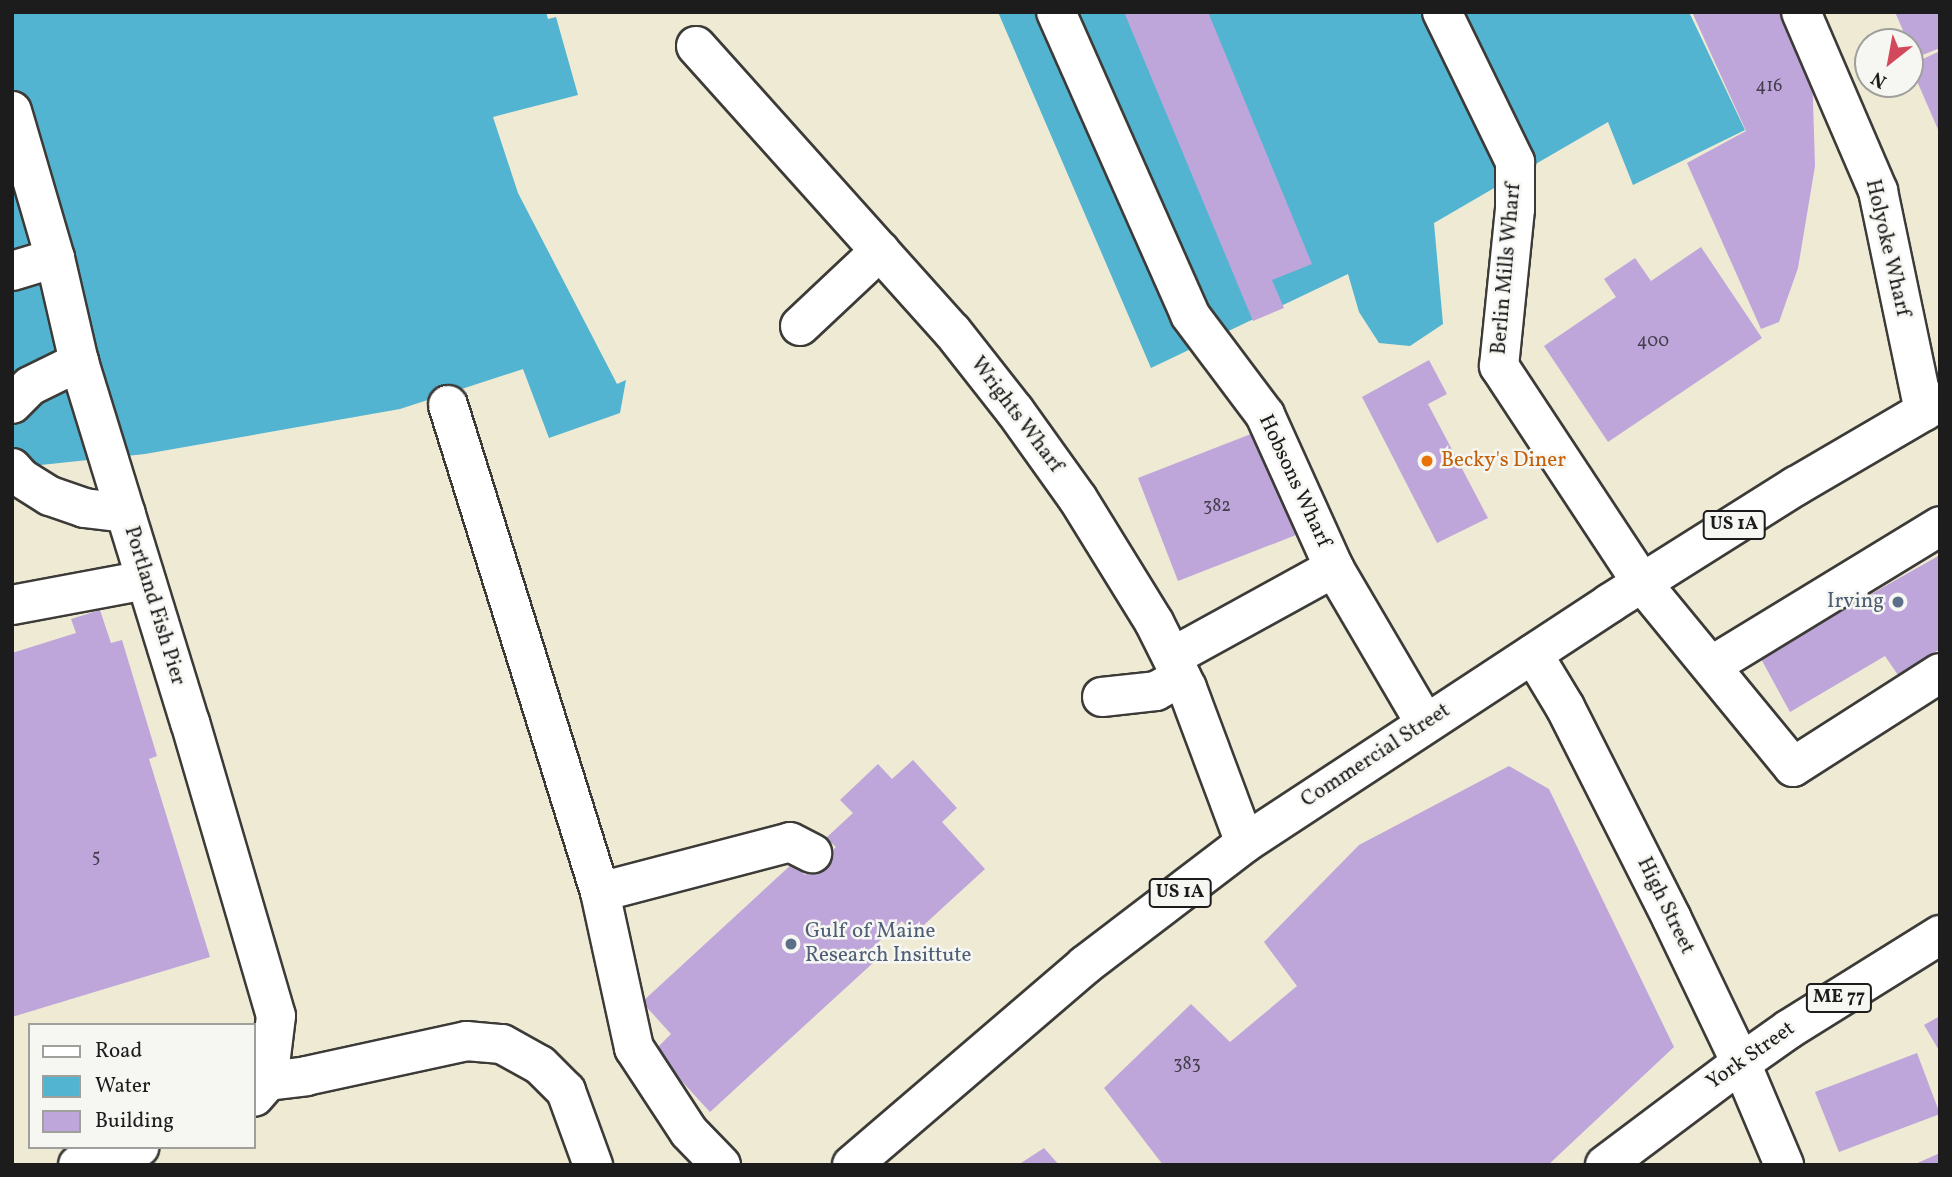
<!DOCTYPE html>
<style>
body{margin:0}
#map{position:relative;width:1952px;height:1177px;overflow:hidden;background:#eeead4;font-family:Vollkorn,serif}
div>[style]{position:absolute}
[style*='--x']{left:calc(var(--x)*1px);top:calc(var(--y)*1px);width:calc(var(--w)*1px);rotate:calc(var(--a)*1deg)}
.water>*{inset:0;background:#52b4d0}
.building>*{inset:0;background:#bea6da}
.roads{filter:drop-shadow(2px 0 #3c3b38) drop-shadow(-2px 0 #3c3b38) drop-shadow(0 2px #3c3b38) drop-shadow(0 -2px #3c3b38)}
.minor>*{height:38px;margin:-19px;padding:0 19px;transform-origin:19px;border-radius:19px;background:#fff}
.major>*{height:38px;margin:-19px;padding:0 19px;transform-origin:19px;border-radius:19px;background:#fff}
.dots>*{width:19px;height:19px;translate:-50% -50%;box-sizing:border-box;border:4px solid #f6f6f2;border-radius:50%}
span{translate:-50% -50%;white-space:nowrap;text-align:center;line-height:1.15;-webkit-text-stroke:5px #f6f6f2;paint-order:stroke}
.number-label{font-size:18px;color:#443e4c}
.number-label span{-webkit-text-stroke-width:0}
.shield-label span{padding:2px 5px;background:#f6f6f2;border:2px solid;border-radius:5px;-webkit-text-stroke-width:0}
.shield-label{font-size:19px;color:#1c1c1c;font-weight:700}
.street-label{font-size:21px;color:#1c1c1c}
.food-label{font-size:21px;color:#c56008}
.left{translate:0 -50%;text-align:left}
.service-label{font-size:21px;color:#4e5e75}
.right{translate:-100% -50%;text-align:right}
.frame{position:absolute;inset:0;border:14px solid #1c1c1c;pointer-events:none}
.legend{position:absolute;left:28px;top:1023px;width:228px;height:126px;box-sizing:border-box;background:#f6f6f2;border:2px solid #9f9f9c;margin:0;padding:9px 12px;list-style:none;font-size:21px;color:#1c1c1c}
.legend li{display:flex;align-items:center;gap:14px;height:35px}
.legend b{width:35px;border:2px solid #9f9f9c}
.north{position:absolute;left:1854px;top:28px;width:70px;height:70px;box-sizing:border-box;background:#f6f6f2;border:2px solid #9f9f9c;border-radius:50%;rotate:211deg;font-size:19px;font-weight:700;line-height:28px;text-align:center;color:#1c1c1c}
.north::after{content:'';display:block;margin:auto;width:24px;height:32px;background:#d1495b;clip-path:polygon(50% 0,100% 100%,50% 72%,0 100%)}
</style>
<div id="map">
<div class="water">
<i style="clip-path:polygon(12px 12px,546px 12px,548px 19px,556px 17px,578px 95px,493px 117px,518px 193px,617px 384px,626px 380px,620px 413px,549px 438px,523px 369px,400px 409px,145px 454px,12px 468px)"></i>
<i style="clip-path:polygon(998px 12px,1689px 12px,1745px 130px,1633px 185px,1608px 122px,1434px 223px,1443px 324px,1410px 346px,1379px 343px,1359px 312px,1348px 274px,1151px 368px)"></i>
</div>
<div class="building">
<i style="clip-path:polygon(1124px 12px,1208px 12px,1312px 264px,1272px 280px,1284px 308px,1253px 321px)"></i>
<i style="clip-path:polygon(1692px 12px,1787px 12px,1812px 69px,1815px 166px,1798px 268px,1779px 322px,1761px 329px,1687px 163px,1746px 131px)"></i>
<i style="clip-path:polygon(1895px 12px,1940px 12px,1940px 48px,1915px 58px)"></i>
<i style="clip-path:polygon(1940px 51px,1940px 134px,1910px 65px)"></i>
<i style="clip-path:polygon(1701px 247px,1762px 338px,1608px 442px,1544px 346px,1616px 297px,1604px 279px,1635px 258px,1651px 281px)"></i>
<i style="clip-path:polygon(1429px 360px,1447px 394px,1428px 404px,1488px 518px,1437px 543px,1362px 397px)"></i>
<i style="clip-path:polygon(1256px 432px,1296px 535px,1178px 581px,1138px 478px)"></i>
<i style="clip-path:polygon(1940px 555px,1940px 649px,1898px 675px,1885px 656px,1790px 712px,1760px 657px)"></i>
<i style="clip-path:polygon(100px 610px,111px 643px,122px 640px,157px 756px,149px 759px,210px 957px,12px 1017px,12px 653px,76px 633px,71px 619px)"></i>
<i style="clip-path:polygon(913px 760px,957px 808px,942px 822px,985px 869px,914px 934px,902px 921px,866px 953px,874px 962px,710px 1112px,654px 1051px,671px 1034px,642px 1002px,793px 863px,805px 875px,836px 847px,826px 838px,853px 813px,840px 800px,878px 764px,892px 779px)"></i>
<i style="clip-path:polygon(1509px 766px,1549px 789px,1674px 1047px,1548px 1165px,1163px 1165px,1104px 1088px,1191px 1004px,1230px 1042px,1297px 986px,1264px 942px,1359px 845px)"></i>
<i style="clip-path:polygon(1940px 1016px,1940px 1052px,1924px 1025px)"></i>
<i style="clip-path:polygon(1917px 1053px,1940px 1114px,1839px 1152px,1815px 1092px)"></i>
<i style="clip-path:polygon(1044px 1148px,1059px 1165px,1018px 1165px)"></i>
<i style="clip-path:polygon(1940px 1153px,1940px 1165px,1913px 1165px)"></i>
</div>
<div class="roads">
<div class="minor">
<i style="--x:1056;--y:12;--w:331;--a:66.1"></i>
<i style="--x:1190;--y:315;--w:125;--a:53.1"></i>
<i style="--x:1265;--y:415;--w:168;--a:65.7"></i>
<i style="--x:1334;--y:568;--w:180;--a:59.6"></i>
<i style="--x:1442;--y:12;--w:167;--a:64"></i>
<i style="--x:1515;--y:162;--w:47;--a:90"></i>
<i style="--x:1515;--y:209;--w:158;--a:95.8"></i>
<i style="--x:1499;--y:366;--w:260;--a:56.6"></i>
<i style="--x:1642;--y:583;--w:238;--a:50.6"></i>
<i style="--x:1793;--y:767;--w:174;--a:-32.6"></i>
<i style="--x:1801;--y:12;--w:195;--a:66.7"></i>
<i style="--x:1878;--y:191;--w:225;--a:78.2"></i>
<i style="--x:696;--y:46;--w:383;--a:48.1"></i>
<i style="--x:952;--y:331;--w:102;--a:51.8"></i>
<i style="--x:1015;--y:411;--w:108;--a:54.4"></i>
<i style="--x:1078;--y:499;--w:145;--a:58.3"></i>
<i style="--x:1154;--y:622;--w:74;--a:63.4"></i>
<i style="--x:1187;--y:688;--w:165;--a:69.5"></i>
<i style="--x:12;--y:111;--w:153;--a:73.7"></i>
<i style="--x:55;--y:258;--w:107;--a:77"></i>
<i style="--x:79;--y:362;--w:377;--a:72.9"></i>
<i style="--x:190;--y:722;--w:306;--a:73.7"></i>
<i style="--x:276;--y:1016;--w:65;--a:97"></i>
<i style="--x:268;--y:1081;--w:21;--a:131"></i>
<i style="--x:12;--y:271;--w:45;--a:-16.8"></i>
<i style="--x:800;--y:326;--w:110;--a:-43.2"></i>
<i style="--x:12;--y:404;--w:25;--a:-45"></i>
<i style="--x:30;--y:386;--w:55;--a:-26.1"></i>
<i style="--x:448;--y:405;--w:510;--a:72.67"></i>
<i style="--x:600;--y:892;--w:160;--a:77.7"></i>
<i style="--x:634;--y:1048;--w:100;--a:56.8"></i>
<i style="--x:689;--y:1132;--w:46;--a:45.9"></i>
<i style="--x:12;--y:468;--w:13;--a:48"></i>
<i style="--x:21;--y:478;--w:34;--a:32"></i>
<i style="--x:50;--y:496;--w:36;--a:19"></i>
<i style="--x:84;--y:508;--w:42;--a:6.8"></i>
<i style="--x:12;--y:605;--w:136;--a:-10.6"></i>
<i style="--x:1172;--y:657;--w:185;--a:-28.8"></i>
<i style="--x:1711;--y:666;--w:268;--a:-31.4"></i>
<i style="--x:1102;--y:697;--w:54;--a:-6.3"></i>
<i style="--x:1156;--y:691;--w:29;--a:-29"></i>
<i style="--x:600;--y:892;--w:196;--a:-14.7"></i>
<i style="--x:790;--y:842;--w:25;--a:27"></i>
<i style="--x:268;--y:1081;--w:38;--a:-7"></i>
<i style="--x:306;--y:1076;--w:164;--a:-12.3"></i>
<i style="--x:466;--y:1041;--w:36;--a:5"></i>
<i style="--x:502;--y:1044;--w:43;--a:28.9"></i>
<i style="--x:540;--y:1065;--w:37;--a:45"></i>
<i style="--x:566;--y:1091;--w:79;--a:70"></i>
<i style="--x:78;--y:1165;--w:64;--a:-16.4"></i>
<i style="--x:1605;--y:1165;--w:170;--a:-36.9"></i>
</div>
<div class="major">
<i style="--x:1533;--y:654;--w:62;--a:58.9"></i>
<i style="--x:1565;--y:707;--w:237;--a:63.2"></i>
<i style="--x:1672;--y:919;--w:160;--a:64.4"></i>
<i style="--x:1741;--y:1063;--w:111;--a:67.1"></i>
<i style="--x:1741;--y:1063;--w:59;--a:-35.3"></i>
<i style="--x:1789;--y:1029;--w:178;--a:-31.9"></i>
<i style="--x:852;--y:1165;--w:307;--a:-40.6"></i>
<i style="--x:1085;--y:965;--w:201;--a:-37.3"></i>
<i style="--x:1245;--y:843;--w:437;--a:-33.3"></i>
<i style="--x:1610;--y:603;--w:220;--a:-32.2"></i>
<i style="--x:1796;--y:486;--w:167;--a:-30.3"></i>
</div>
</div>
<div class="dots">
<i style="left:1427px;top:461px;background:#e8710a"></i>
<i style="left:1898px;top:602px;background:#5c6f8a"></i>
<i style="left:791px;top:944px;background:#5c6f8a"></i>
</div>
<div class="number-label">
<span style="left:1769px;top:87px">416</span>
<span style="left:1653px;top:342px">400</span>
<span style="left:1217px;top:507px">382</span>
<span style="left:96px;top:858px">5</span>
<span style="left:1187px;top:1065px">383</span>
</div>
<div class="shield-label">
<span style="left:1734px;top:525px">US 1A</span>
<span style="left:1180px;top:893px">US 1A</span>
<span style="left:1839px;top:998px">ME 77</span>
</div>
<div class="street-label">
<span style="left:1887px;top:248px;rotate:77deg">Holyoke Wharf</span>
<span style="left:1507px;top:269px;rotate:-85deg">Berlin Mills Wharf</span>
<span style="left:1016px;top:415px;rotate:53deg">Wrights Wharf</span>
<span style="left:1294px;top:481px;rotate:65deg">Hobsons Wharf</span>
<span style="left:154px;top:606px;rotate:73deg">Portland Fish Pier</span>
<span style="left:1376px;top:756px;rotate:-33deg">Commercial Street</span>
<span style="left:1665px;top:906px;rotate:64deg">High Street</span>
<span style="left:1751px;top:1056px;rotate:-35deg">York Street</span>
</div>
<div class="food-label">
<span class="left" style="left:1441px;top:461px">Becky's Diner</span>
</div>
<div class="service-label">
<span class="right" style="left:1884px;top:602px">Irving</span>
<span class="left" style="left:805px;top:944px">Gulf of Maine<br>Research Insittute</span>
</div>
<div class="frame"></div>
<ul class="legend">
<li><b style="height:9px;background:#fff"></b>Road</li>
<li><b style="height:19px;background:#52b4d0"></b>Water</li>
<li><b style="height:19px;background:#bea6da"></b>Building</li>
</ul>
<div class="north">N</div>
</div>
